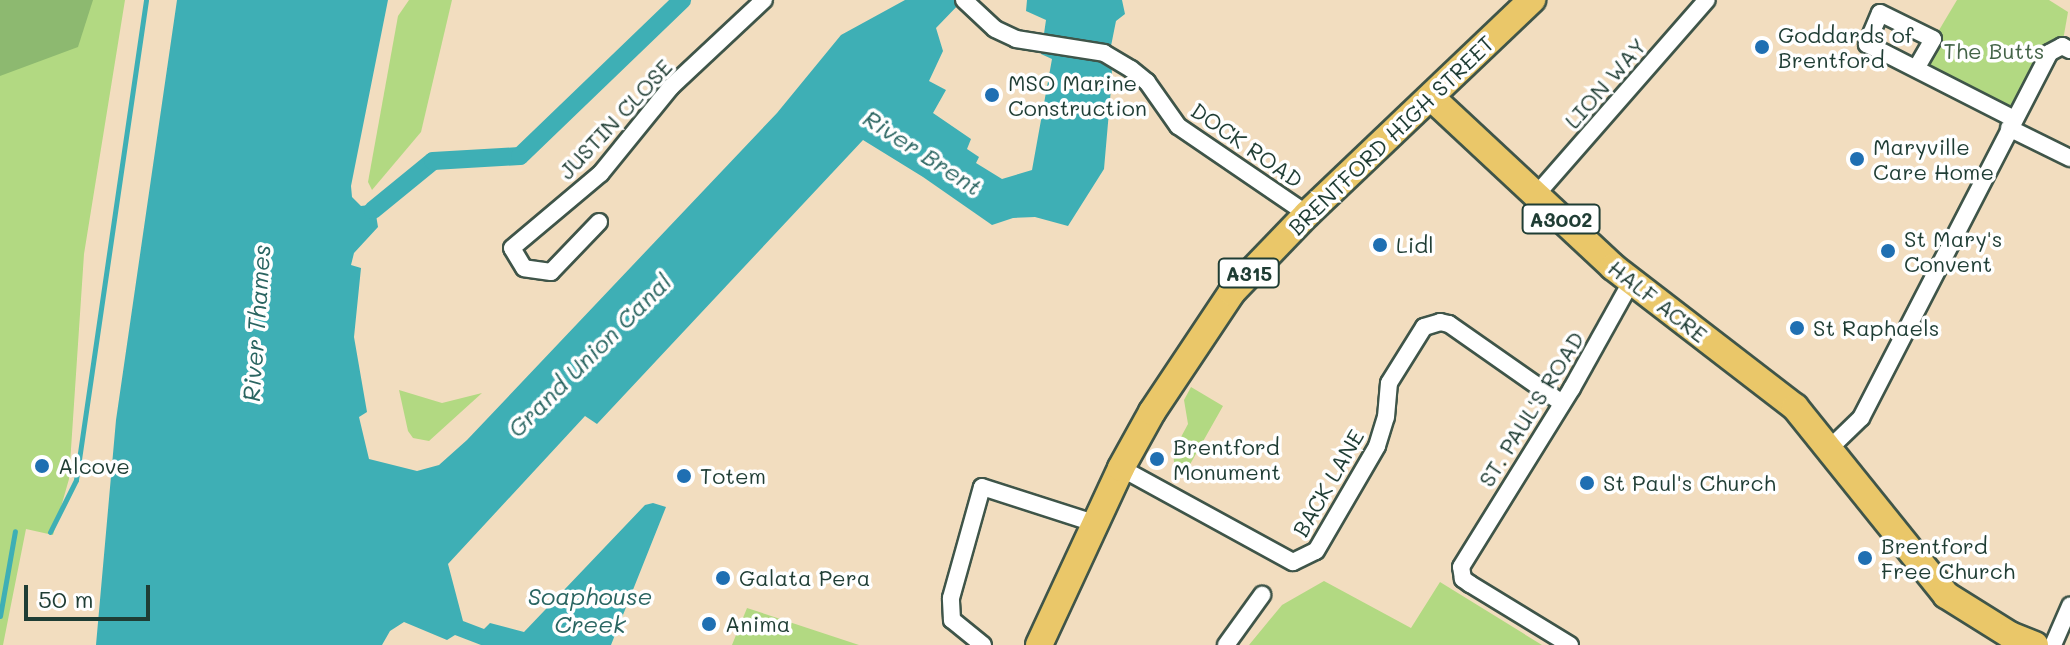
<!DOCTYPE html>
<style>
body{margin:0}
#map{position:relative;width:2070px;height:645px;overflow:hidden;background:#f2ddbf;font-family:Mali,sans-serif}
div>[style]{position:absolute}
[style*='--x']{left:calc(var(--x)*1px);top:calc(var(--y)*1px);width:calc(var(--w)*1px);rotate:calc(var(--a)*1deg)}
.green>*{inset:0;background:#b2d982}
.forest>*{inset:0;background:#8db970}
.water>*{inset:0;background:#3eafb5}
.stream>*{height:5px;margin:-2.5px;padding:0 2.5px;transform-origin:2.5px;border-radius:2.5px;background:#3eafb5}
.canal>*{height:18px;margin:-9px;padding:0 9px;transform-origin:9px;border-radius:9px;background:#3eafb5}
.roads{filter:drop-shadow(2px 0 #3f5549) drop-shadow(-2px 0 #3f5549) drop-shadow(0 2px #3f5549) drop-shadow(0 -2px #3f5549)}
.street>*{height:16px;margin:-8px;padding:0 8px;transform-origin:8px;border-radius:8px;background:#fff}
.primary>*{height:26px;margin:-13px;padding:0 13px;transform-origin:13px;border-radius:13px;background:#eac769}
.dots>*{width:22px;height:22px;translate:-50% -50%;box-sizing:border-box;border:4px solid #fff;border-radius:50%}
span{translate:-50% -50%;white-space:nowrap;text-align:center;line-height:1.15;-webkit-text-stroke:7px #fff;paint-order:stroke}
.shield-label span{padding:2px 6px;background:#fff;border:2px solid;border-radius:6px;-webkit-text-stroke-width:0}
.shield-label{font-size:20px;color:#1f3d34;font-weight:700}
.poi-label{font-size:22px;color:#1f3d34}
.left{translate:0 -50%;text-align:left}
.park-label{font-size:22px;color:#446448}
.street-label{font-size:22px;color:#1f3d34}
.water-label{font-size:24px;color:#2a6561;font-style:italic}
.scale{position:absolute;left:24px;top:585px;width:126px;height:36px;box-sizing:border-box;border:4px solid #1f3d34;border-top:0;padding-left:10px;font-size:24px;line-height:28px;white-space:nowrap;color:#1f3d34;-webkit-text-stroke:6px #fff;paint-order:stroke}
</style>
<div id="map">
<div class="green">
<i style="clip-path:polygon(0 0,125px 0,84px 254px,69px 479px,53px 535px,26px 529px,3px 645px,0 645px)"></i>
<i style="clip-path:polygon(409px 0,452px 0,421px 132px,372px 190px,368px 182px,398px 16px)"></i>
<i style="clip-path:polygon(1957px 0,2049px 0,2068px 12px,2062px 46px,2014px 119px,1917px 67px)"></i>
<i style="clip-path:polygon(1191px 387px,1223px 406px,1184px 475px,1174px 462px,1173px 452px,1188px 424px,1184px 400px)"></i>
<i style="clip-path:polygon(399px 390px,442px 403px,482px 393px,429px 441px,413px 438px,408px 431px)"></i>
<i style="clip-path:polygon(1324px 581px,1411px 628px,1440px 582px,1542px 645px,1249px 645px,1282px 605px)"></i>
<i style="clip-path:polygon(747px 608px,859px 645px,732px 645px)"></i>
</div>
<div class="forest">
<i style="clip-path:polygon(0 0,93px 0,78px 47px,0 76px)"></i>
</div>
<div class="water">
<i style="clip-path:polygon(177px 0,388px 0,351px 186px,352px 197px,361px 206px,369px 205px,376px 215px,378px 227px,354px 253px,351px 265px,361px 268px,354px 337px,367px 412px,359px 417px,369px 459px,417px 471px,439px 465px,467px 440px,777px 113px,841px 35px,905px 0,963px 0,936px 28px,943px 51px,929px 81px,946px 90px,933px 113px,971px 139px,967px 149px,979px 157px,976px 163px,1002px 179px,1032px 170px,1052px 59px,1041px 54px,1046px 20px,1026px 11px,1027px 0,1122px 0,1125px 14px,1116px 21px,1111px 46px,1112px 77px,1104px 169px,1068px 226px,1035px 217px,1013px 218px,992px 225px,923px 177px,863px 140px,597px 424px,585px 416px,448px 564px,463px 621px,484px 629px,490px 623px,524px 632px,645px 505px,653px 503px,666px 507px,611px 645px,481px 645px,455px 635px,447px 640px,404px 622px,390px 631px,382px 645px,96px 645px,116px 420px)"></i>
</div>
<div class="stream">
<i style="--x:50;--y:532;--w:58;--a:-63.4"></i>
<i style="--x:76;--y:480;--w:485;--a:-81.7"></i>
<i style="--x:0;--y:616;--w:86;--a:-80"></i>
</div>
<div class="canal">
<i style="--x:373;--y:210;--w:77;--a:-39.2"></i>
<i style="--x:433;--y:161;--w:87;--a:-3.3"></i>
<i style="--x:520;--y:156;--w:225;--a:-43.9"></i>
</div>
<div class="roads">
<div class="street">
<i style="--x:964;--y:0;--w:42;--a:43.1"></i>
<i style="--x:995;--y:29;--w:23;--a:25"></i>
<i style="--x:1016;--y:39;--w:89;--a:9"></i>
<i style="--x:1104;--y:53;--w:31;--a:31"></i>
<i style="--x:1131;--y:69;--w:21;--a:39"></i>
<i style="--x:1147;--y:82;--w:54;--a:54.8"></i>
<i style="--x:1178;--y:126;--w:156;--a:34.3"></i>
<i style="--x:1917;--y:67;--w:32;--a:-60"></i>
<i style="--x:1933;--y:39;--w:59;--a:-153.9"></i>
<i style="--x:1880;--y:13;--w:34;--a:113"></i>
<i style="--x:1867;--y:44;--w:165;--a:27"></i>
<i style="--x:2009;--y:128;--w:68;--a:26.2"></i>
<i style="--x:1536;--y:195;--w:259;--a:-48.8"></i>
<i style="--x:599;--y:222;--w:69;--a:133.8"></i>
<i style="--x:551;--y:272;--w:27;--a:-172"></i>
<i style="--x:524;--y:268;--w:23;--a:-121"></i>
<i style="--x:512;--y:248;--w:116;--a:-40.1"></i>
<i style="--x:601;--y:173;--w:111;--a:-50.9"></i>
<i style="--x:671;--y:87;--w:127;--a:-43.1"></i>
<i style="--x:1830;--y:448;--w:43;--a:-44.1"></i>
<i style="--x:1861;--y:418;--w:411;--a:-62.7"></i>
<i style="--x:2049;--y:53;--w:15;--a:-28"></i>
<i style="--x:2062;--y:46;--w:9;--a:27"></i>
<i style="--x:1121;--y:468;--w:196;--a:28.7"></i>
<i style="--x:1293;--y:562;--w:25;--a:-26"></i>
<i style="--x:1316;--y:551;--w:121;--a:-59.8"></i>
<i style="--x:1377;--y:446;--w:30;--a:-73"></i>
<i style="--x:1386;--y:417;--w:34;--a:-85"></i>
<i style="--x:1389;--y:383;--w:66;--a:-58"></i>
<i style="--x:1424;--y:327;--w:17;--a:-17"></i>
<i style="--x:1440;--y:322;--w:9;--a:13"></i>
<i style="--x:1449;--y:324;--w:138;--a:35"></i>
<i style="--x:983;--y:645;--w:40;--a:-141"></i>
<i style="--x:952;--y:620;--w:22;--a:-93"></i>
<i style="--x:951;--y:598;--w:115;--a:-74.4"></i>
<i style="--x:982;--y:487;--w:118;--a:17.8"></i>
<i style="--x:1226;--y:645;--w:62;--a:-54.2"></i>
<i style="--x:1570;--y:645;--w:117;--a:-148.6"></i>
<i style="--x:1470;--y:584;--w:9;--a:-144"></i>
<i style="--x:1463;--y:579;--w:12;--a:-99"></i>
<i style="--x:1461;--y:567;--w:211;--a:-58.2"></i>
<i style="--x:1572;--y:388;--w:121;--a:-60.9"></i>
<i style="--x:2053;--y:645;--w:43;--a:-66.4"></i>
</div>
<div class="primary">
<i style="--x:1431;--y:97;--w:249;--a:43"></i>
<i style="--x:1613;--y:267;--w:230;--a:37.6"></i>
<i style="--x:1795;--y:407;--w:241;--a:51.2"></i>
<i style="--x:1946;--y:595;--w:75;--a:32"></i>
<i style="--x:2010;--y:635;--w:27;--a:22"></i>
<i style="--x:1039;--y:645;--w:195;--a:-65.1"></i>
<i style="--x:1121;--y:468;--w:64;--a:-61"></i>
<i style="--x:1152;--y:412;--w:144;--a:-56.3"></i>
<i style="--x:1232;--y:292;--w:108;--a:-46.1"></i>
<i style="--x:1307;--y:214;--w:311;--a:-43.6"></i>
</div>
</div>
<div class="dots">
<i style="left:1762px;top:47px;background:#1f6fb2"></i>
<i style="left:992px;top:95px;background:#1f6fb2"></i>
<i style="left:1857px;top:159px;background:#1f6fb2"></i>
<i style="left:1380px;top:245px;background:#1f6fb2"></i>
<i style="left:1888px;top:251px;background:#1f6fb2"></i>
<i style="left:1797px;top:328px;background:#1f6fb2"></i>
<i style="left:1157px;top:459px;background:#1f6fb2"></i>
<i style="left:42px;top:466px;background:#1f6fb2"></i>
<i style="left:684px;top:476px;background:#1f6fb2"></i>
<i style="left:1587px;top:483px;background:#1f6fb2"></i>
<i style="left:1865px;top:558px;background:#1f6fb2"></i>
<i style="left:723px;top:578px;background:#1f6fb2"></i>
<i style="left:709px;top:624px;background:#1f6fb2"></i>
</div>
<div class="shield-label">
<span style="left:1561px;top:219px">A3002</span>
<span style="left:1249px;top:273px">A315</span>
</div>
<div class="poi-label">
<span class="left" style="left:1778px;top:47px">Goddards of<br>Brentford</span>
<span class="left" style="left:1008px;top:95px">MSO Marine<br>Construction</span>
<span class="left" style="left:1873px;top:159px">Maryville<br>Care Home</span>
<span class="left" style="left:1904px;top:251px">St Mary's<br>Convent</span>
<span class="left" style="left:1396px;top:245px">Lidl</span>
<span class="left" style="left:1813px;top:328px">St Raphaels</span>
<span class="left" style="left:1173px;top:459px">Brentford<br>Monument</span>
<span class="left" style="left:58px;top:466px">Alcove</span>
<span class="left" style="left:700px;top:476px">Totem</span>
<span class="left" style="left:1603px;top:483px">St Paul's Church</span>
<span class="left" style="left:1881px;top:558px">Brentford<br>Free Church</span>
<span class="left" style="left:739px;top:578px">Galata Pera</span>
<span class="left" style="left:725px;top:624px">Anima</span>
</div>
<div class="park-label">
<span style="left:1994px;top:51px">The Butts</span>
</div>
<div class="street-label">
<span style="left:1605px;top:83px;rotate:-49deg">LION WAY</span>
<span style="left:615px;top:119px;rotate:-47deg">JUSTIN CLOSE</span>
<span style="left:1391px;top:135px;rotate:-44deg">BRENTFORD HIGH STREET</span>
<span style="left:1247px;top:145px;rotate:35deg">DOCK ROAD</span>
<span style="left:1658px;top:301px;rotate:38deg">HALF ACRE</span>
<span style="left:1531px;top:409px;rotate:-58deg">ST. PAUL'S ROAD</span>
<span style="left:1328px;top:483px;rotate:-60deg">BACK LANE</span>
</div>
<div class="water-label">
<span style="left:923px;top:152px;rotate:33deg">River Brent</span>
<span style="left:256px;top:323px;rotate:-86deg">River Thames</span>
<span style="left:589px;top:355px;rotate:-45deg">Grand Union Canal</span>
<span style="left:590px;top:610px">Soaphouse<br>Creek</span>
</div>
<div class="scale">50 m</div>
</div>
